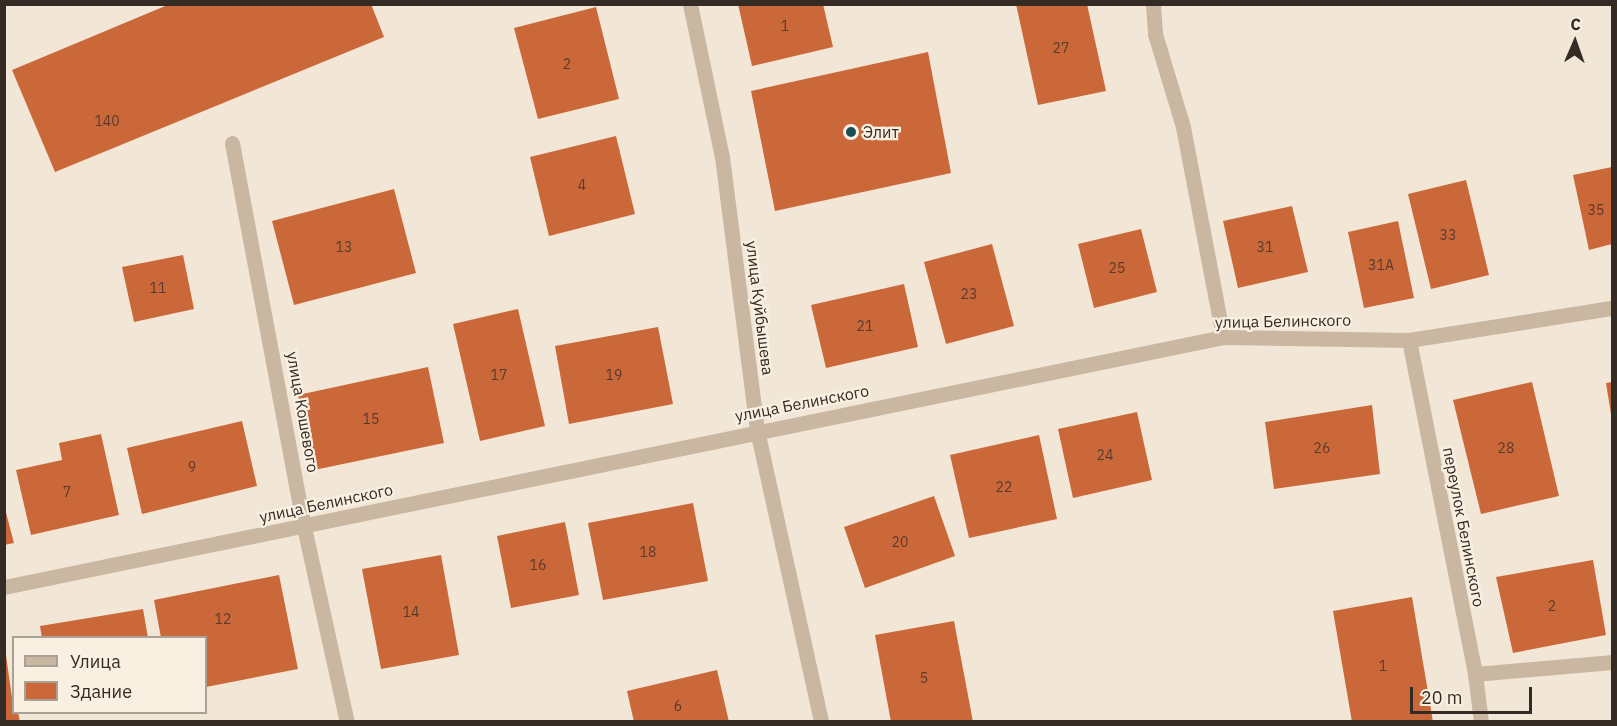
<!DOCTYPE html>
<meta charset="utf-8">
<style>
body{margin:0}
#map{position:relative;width:1617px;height:726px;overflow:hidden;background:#f2e7d6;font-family:"IBM Plex Sans",sans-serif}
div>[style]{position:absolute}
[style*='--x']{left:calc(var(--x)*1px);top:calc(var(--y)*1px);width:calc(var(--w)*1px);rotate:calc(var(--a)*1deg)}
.building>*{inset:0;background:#cb683a}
.minor>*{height:15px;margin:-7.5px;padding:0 7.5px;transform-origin:7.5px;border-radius:7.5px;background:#cab7a2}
.dots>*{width:16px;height:16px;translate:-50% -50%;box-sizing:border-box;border:3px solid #f9f0e2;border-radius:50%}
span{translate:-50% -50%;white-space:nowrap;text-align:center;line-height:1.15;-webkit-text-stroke:4.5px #f9f0e2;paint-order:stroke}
.number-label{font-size:14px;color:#5a3a2a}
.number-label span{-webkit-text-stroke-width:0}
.poi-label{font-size:16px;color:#342b25}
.left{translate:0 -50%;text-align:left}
.street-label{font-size:16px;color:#342b25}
.frame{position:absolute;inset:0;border:6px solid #342b25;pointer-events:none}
.legend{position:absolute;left:12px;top:636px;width:195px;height:78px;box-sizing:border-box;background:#f9f0e2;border:2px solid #aaa196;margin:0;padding:8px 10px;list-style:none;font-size:18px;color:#342b25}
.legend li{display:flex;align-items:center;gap:12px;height:30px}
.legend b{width:30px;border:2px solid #aaa196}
.north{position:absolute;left:1545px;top:12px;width:60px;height:60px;-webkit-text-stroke:4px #f9f0e2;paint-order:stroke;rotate:2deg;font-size:16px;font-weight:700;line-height:24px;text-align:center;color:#342b25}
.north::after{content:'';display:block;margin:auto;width:21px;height:27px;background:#342b25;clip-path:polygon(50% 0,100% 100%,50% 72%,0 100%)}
.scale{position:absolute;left:1410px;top:687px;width:122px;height:27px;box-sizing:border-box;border:3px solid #342b25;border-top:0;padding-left:8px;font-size:18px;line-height:21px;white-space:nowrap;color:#342b25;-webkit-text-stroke:4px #f9f0e2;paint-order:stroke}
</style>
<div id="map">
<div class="building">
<i style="clip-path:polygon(170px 4px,371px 4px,384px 37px,55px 172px,12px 70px)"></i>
<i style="clip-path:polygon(738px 4px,823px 4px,833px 47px,752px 66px)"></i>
<i style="clip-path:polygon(1016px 4px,1087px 4px,1106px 91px,1038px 105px)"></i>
<i style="clip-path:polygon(596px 7px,619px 99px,538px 119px,514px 28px)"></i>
<i style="clip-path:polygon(928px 52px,951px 173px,775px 211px,751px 91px)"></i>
<i style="clip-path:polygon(616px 136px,635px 214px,549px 236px,530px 157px)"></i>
<i style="clip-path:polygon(1612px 167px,1612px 244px,1589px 250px,1573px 175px)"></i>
<i style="clip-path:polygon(1466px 180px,1489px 275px,1431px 289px,1408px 194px)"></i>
<i style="clip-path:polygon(394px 189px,416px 273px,294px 305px,272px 221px)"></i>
<i style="clip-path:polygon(1292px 206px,1308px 272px,1238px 288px,1223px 221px)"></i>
<i style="clip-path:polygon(1398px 221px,1414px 298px,1364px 308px,1348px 232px)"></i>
<i style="clip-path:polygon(1141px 229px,1157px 292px,1094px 308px,1078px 244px)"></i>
<i style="clip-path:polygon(992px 244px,1014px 326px,946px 344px,924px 262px)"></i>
<i style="clip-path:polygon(183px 255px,194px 309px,134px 322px,122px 267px)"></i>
<i style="clip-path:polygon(904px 284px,918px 347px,826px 368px,811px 305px)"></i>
<i style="clip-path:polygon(518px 309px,545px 426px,480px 441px,453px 324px)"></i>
<i style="clip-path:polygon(658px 327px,673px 404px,569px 424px,555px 346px)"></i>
<i style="clip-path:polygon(428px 367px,444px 443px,314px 470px,298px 395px)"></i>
<i style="clip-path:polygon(1532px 382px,1559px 496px,1481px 514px,1453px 400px)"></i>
<i style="clip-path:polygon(1612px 382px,1612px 414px,1611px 414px,1606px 383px)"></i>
<i style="clip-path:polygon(1372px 405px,1380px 474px,1274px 489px,1265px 422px)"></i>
<i style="clip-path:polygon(1137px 412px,1152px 480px,1073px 498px,1058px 429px)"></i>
<i style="clip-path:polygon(242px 421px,257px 486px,142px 514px,127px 448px)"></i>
<i style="clip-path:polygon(101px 434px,119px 515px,31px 535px,16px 470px,62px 460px,59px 443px)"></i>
<i style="clip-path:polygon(1039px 435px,1057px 519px,969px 538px,950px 455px)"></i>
<i style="clip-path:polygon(934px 496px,955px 556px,865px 588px,844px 527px)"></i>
<i style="clip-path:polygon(693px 503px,708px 581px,603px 600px,588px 523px)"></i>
<i style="clip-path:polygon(4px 505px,14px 543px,4px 545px)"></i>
<i style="clip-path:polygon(565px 522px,579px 595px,511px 608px,497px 536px)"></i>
<i style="clip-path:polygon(441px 555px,459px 655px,381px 669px,362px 569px)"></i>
<i style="clip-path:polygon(1593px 560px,1606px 635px,1513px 653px,1496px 577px)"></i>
<i style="clip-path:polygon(279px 575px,298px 669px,206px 687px,206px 638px,161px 638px,154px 600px)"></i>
<i style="clip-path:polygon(1412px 597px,1433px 722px,1352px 722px,1333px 611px)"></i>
<i style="clip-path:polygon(143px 609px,148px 638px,42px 638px,40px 626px)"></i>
<i style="clip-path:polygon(954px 621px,973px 722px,891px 722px,875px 635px)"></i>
<i style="clip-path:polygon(6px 655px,14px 712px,18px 712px,20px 722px,4px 722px)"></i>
<i style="clip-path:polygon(717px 670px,729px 722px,634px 722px,627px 691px)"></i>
</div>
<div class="minor">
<i style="--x:690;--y:4;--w:156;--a:78.2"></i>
<i style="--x:722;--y:157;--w:275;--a:82.7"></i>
<i style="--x:757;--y:430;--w:299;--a:77.6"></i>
<i style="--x:1153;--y:4;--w:30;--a:86"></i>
<i style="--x:1155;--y:34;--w:97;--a:73.2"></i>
<i style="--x:1183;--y:127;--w:214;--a:79.2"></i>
<i style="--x:232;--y:143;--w:391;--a:79.4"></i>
<i style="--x:304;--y:527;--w:200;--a:77.6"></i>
<i style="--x:1409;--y:340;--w:340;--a:78.8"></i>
<i style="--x:1475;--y:674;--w:48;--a:82.9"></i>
<i style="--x:4;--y:587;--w:1244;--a:-11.59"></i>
<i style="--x:1223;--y:337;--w:186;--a:0.9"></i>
<i style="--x:1409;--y:340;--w:206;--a:-9"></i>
<i style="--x:1475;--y:674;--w:138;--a:-5"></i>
</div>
<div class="dots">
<i style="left:851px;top:132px;background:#194e56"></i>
</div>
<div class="number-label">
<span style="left:785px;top:26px">1</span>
<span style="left:1061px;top:48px">27</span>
<span style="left:567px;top:64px">2</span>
<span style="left:107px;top:121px">140</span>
<span style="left:582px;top:185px">4</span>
<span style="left:1596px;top:210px">35</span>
<span style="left:1448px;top:235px">33</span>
<span style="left:344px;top:247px">13</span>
<span style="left:1265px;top:247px">31</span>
<span style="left:1381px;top:265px">31А</span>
<span style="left:1117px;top:268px">25</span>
<span style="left:158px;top:288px">11</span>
<span style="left:969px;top:294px">23</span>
<span style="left:865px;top:326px">21</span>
<span style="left:499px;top:375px">17</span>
<span style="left:614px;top:375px">19</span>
<span style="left:371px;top:419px">15</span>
<span style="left:1322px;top:448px">26</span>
<span style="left:1506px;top:448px">28</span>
<span style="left:1105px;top:455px">24</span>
<span style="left:192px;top:467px">9</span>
<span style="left:1004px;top:487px">22</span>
<span style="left:67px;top:492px">7</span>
<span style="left:900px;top:542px">20</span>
<span style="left:648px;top:552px">18</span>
<span style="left:538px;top:565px">16</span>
<span style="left:1552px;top:606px">2</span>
<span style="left:411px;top:612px">14</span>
<span style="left:223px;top:619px">12</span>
<span style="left:1383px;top:666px">1</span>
<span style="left:924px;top:678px">5</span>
<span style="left:678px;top:706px">6</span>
</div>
<div class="poi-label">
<span class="left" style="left:863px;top:132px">Элит</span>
</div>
<div class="street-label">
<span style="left:760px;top:308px;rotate:83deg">улица Куйбышева</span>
<span style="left:1283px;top:321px;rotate:-1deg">улица Белинского</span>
<span style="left:802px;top:403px;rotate:-11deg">улица Белинского</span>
<span style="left:303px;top:412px;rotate:80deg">улица Кошевого</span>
<span style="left:326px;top:503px;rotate:-12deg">улица Белинского</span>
<span style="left:1464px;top:527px;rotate:79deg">переулок Белинского</span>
</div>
<div class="frame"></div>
<ul class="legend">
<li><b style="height:8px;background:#cab7a2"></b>Улица</li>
<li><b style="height:16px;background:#cb683a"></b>Здание</li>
</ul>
<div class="north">С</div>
<div class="scale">20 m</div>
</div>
